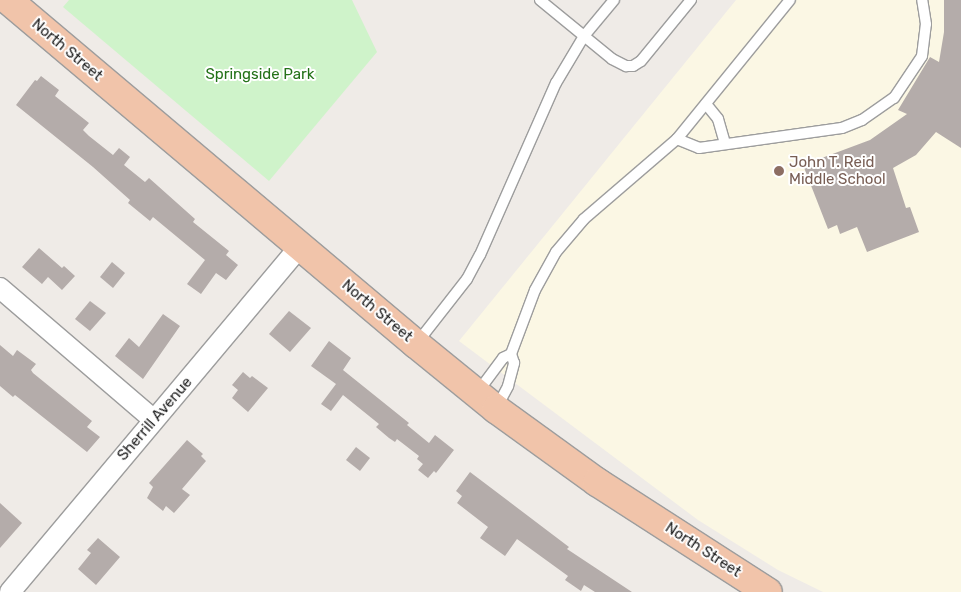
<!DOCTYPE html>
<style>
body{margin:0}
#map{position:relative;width:961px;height:592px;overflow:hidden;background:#efebe7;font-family:Rubik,sans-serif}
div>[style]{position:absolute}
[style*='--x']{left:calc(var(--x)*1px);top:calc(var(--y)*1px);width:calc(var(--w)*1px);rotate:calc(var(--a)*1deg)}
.education>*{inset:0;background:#fbf7e4}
.park>*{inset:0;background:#cff3ca}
.building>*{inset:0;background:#b4acaa}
.roads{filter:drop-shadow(1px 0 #9d9d9d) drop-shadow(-1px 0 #9d9d9d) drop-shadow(0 1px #9d9d9d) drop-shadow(0 -1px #9d9d9d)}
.service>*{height:10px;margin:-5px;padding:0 5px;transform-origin:5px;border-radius:5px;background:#fff}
.minor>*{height:20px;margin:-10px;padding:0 10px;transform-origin:10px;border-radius:10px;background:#fff}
.primary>*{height:28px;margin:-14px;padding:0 14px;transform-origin:14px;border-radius:14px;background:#f1c4aa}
.dots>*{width:14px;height:14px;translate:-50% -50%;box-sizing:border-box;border:2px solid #fff;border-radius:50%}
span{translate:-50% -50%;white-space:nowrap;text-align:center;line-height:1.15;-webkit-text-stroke:4px #fff;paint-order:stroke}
.street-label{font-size:15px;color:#202020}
.park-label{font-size:15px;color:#247219}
.education-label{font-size:15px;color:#785e54}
.left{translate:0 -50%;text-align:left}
</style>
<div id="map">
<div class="education">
<i style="clip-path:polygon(736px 0,961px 0,961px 592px,823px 592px,778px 570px,698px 520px,459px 341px)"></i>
</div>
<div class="park">
<i style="clip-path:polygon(69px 0,352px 0,377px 52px,269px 181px,63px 7px)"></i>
</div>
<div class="building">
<i style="clip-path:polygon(944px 0,961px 0,961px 148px,936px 132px,916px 155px,893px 168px,906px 208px,910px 207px,919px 232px,867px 252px,857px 227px,840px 234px,837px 225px,828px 229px,803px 165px,870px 140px,907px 114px,898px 110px,930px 57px,939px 62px,944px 32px)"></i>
<i style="clip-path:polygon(41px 76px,59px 90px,55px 96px,89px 123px,83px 130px,89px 136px,113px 155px,119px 148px,130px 157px,124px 165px,145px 182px,149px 178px,195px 219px,193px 222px,229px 251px,226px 255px,238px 265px,226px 280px,216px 273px,201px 294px,187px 284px,205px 260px,153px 217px,150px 221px,128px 203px,130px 200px,93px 167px,16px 105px,35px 80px,37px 81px)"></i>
<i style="clip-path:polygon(39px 248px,62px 268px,64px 266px,75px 276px,62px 290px,48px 277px,42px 284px,22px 267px)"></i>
<i style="clip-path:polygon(112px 262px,125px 273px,113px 288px,100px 277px)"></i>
<i style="clip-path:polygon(90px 301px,106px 313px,90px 331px,75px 319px)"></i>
<i style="clip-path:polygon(289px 311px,311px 328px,290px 352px,269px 334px)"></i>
<i style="clip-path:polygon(163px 314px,180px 326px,143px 379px,115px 356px,129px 338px,139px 347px)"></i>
<i style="clip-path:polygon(329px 341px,351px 358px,343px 370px,409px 423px,407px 425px,429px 443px,435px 435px,454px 450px,436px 473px,434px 471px,428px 478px,418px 470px,423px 464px,417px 459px,419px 456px,397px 439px,395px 442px,389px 438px,376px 427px,379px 424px,343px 395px,331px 411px,321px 404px,336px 384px,311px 366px)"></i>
<i style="clip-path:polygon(0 345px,13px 356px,17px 350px,36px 364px,31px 370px,33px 373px,92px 421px,87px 427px,100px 437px,87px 452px,15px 395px,13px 397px,0 386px)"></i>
<i style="clip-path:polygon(243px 372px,250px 378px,252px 376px,268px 388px,248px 412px,232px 398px,238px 390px,232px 385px)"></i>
<i style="clip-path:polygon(187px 440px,203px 454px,201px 456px,206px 461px,182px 489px,190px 495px,174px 513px,166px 506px,163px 511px,147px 498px,153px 487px,149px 483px)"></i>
<i style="clip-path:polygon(356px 447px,370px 458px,360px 471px,346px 460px)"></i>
<i style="clip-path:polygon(470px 472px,569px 547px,567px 549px,632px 592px,595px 592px,584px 585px,581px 591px,565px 580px,568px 576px,517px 539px,505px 556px,480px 538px,488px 527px,457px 503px,462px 496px,456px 491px)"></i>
<i style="clip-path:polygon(0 503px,22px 523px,0 548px)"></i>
<i style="clip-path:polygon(98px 538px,120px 557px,96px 585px,78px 569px,91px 553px,87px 550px)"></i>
</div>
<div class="roads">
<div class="service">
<i style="--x:540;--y:0;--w:93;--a:39.3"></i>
<i style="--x:612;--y:59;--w:16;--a:27"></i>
<i style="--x:626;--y:66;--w:7;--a:0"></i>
<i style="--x:633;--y:66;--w:9;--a:-32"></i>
<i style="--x:641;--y:61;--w:79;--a:-50.7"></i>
<i style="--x:706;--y:104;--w:19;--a:51"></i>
<i style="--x:718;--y:119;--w:26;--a:74"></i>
<i style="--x:677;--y:139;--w:24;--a:22"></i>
<i style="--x:699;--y:148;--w:144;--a:-8"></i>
<i style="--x:842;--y:128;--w:22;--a:-22"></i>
<i style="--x:862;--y:120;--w:39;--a:-35"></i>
<i style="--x:894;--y:98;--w:50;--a:-56.3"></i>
<i style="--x:922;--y:56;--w:32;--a:-83"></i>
<i style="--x:926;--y:24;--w:24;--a:-99"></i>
<i style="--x:417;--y:343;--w:81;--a:-52"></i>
<i style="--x:467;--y:279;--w:27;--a:-62"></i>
<i style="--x:480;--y:255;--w:188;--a:-66.2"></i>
<i style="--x:556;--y:83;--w:55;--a:-59.2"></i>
<i style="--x:584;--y:36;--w:47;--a:-50.2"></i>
<i style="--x:477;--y:393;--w:44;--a:-53.4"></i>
<i style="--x:503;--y:358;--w:9;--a:-27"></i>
<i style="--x:511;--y:354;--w:68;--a:-69.4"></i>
<i style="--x:535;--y:290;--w:43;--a:-61.1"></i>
<i style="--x:556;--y:252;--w:43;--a:-49.7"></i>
<i style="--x:584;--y:219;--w:123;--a:-40.7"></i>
<i style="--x:677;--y:139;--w:179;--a:-50.9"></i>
<i style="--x:497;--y:407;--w:24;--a:-62"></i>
<i style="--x:508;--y:386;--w:24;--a:-75"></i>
<i style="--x:514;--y:363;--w:9;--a:-108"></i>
</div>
<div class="minor">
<i style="--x:0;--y:288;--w:201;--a:40.6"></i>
<i style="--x:10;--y:592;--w:451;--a:-50"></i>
</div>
<div class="primary">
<i style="--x:8;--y:0;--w:534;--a:40.14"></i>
<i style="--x:416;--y:344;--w:103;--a:39.1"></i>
<i style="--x:496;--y:409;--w:125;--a:35.9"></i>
<i style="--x:597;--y:482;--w:203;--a:32.8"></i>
</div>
</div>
<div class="dots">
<i style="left:779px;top:171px;background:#8d6e63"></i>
</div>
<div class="street-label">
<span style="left:67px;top:50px;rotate:40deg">North Street</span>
<span style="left:377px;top:311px;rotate:40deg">North Street</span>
<span style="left:155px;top:419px;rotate:-49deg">Sherrill Avenue</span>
<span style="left:703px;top:550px;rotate:33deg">North Street</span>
</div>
<div class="park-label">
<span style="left:260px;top:75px">Springside Park</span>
</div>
<div class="education-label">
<span class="left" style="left:789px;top:171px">John T. Reid<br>Middle School</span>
</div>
</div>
